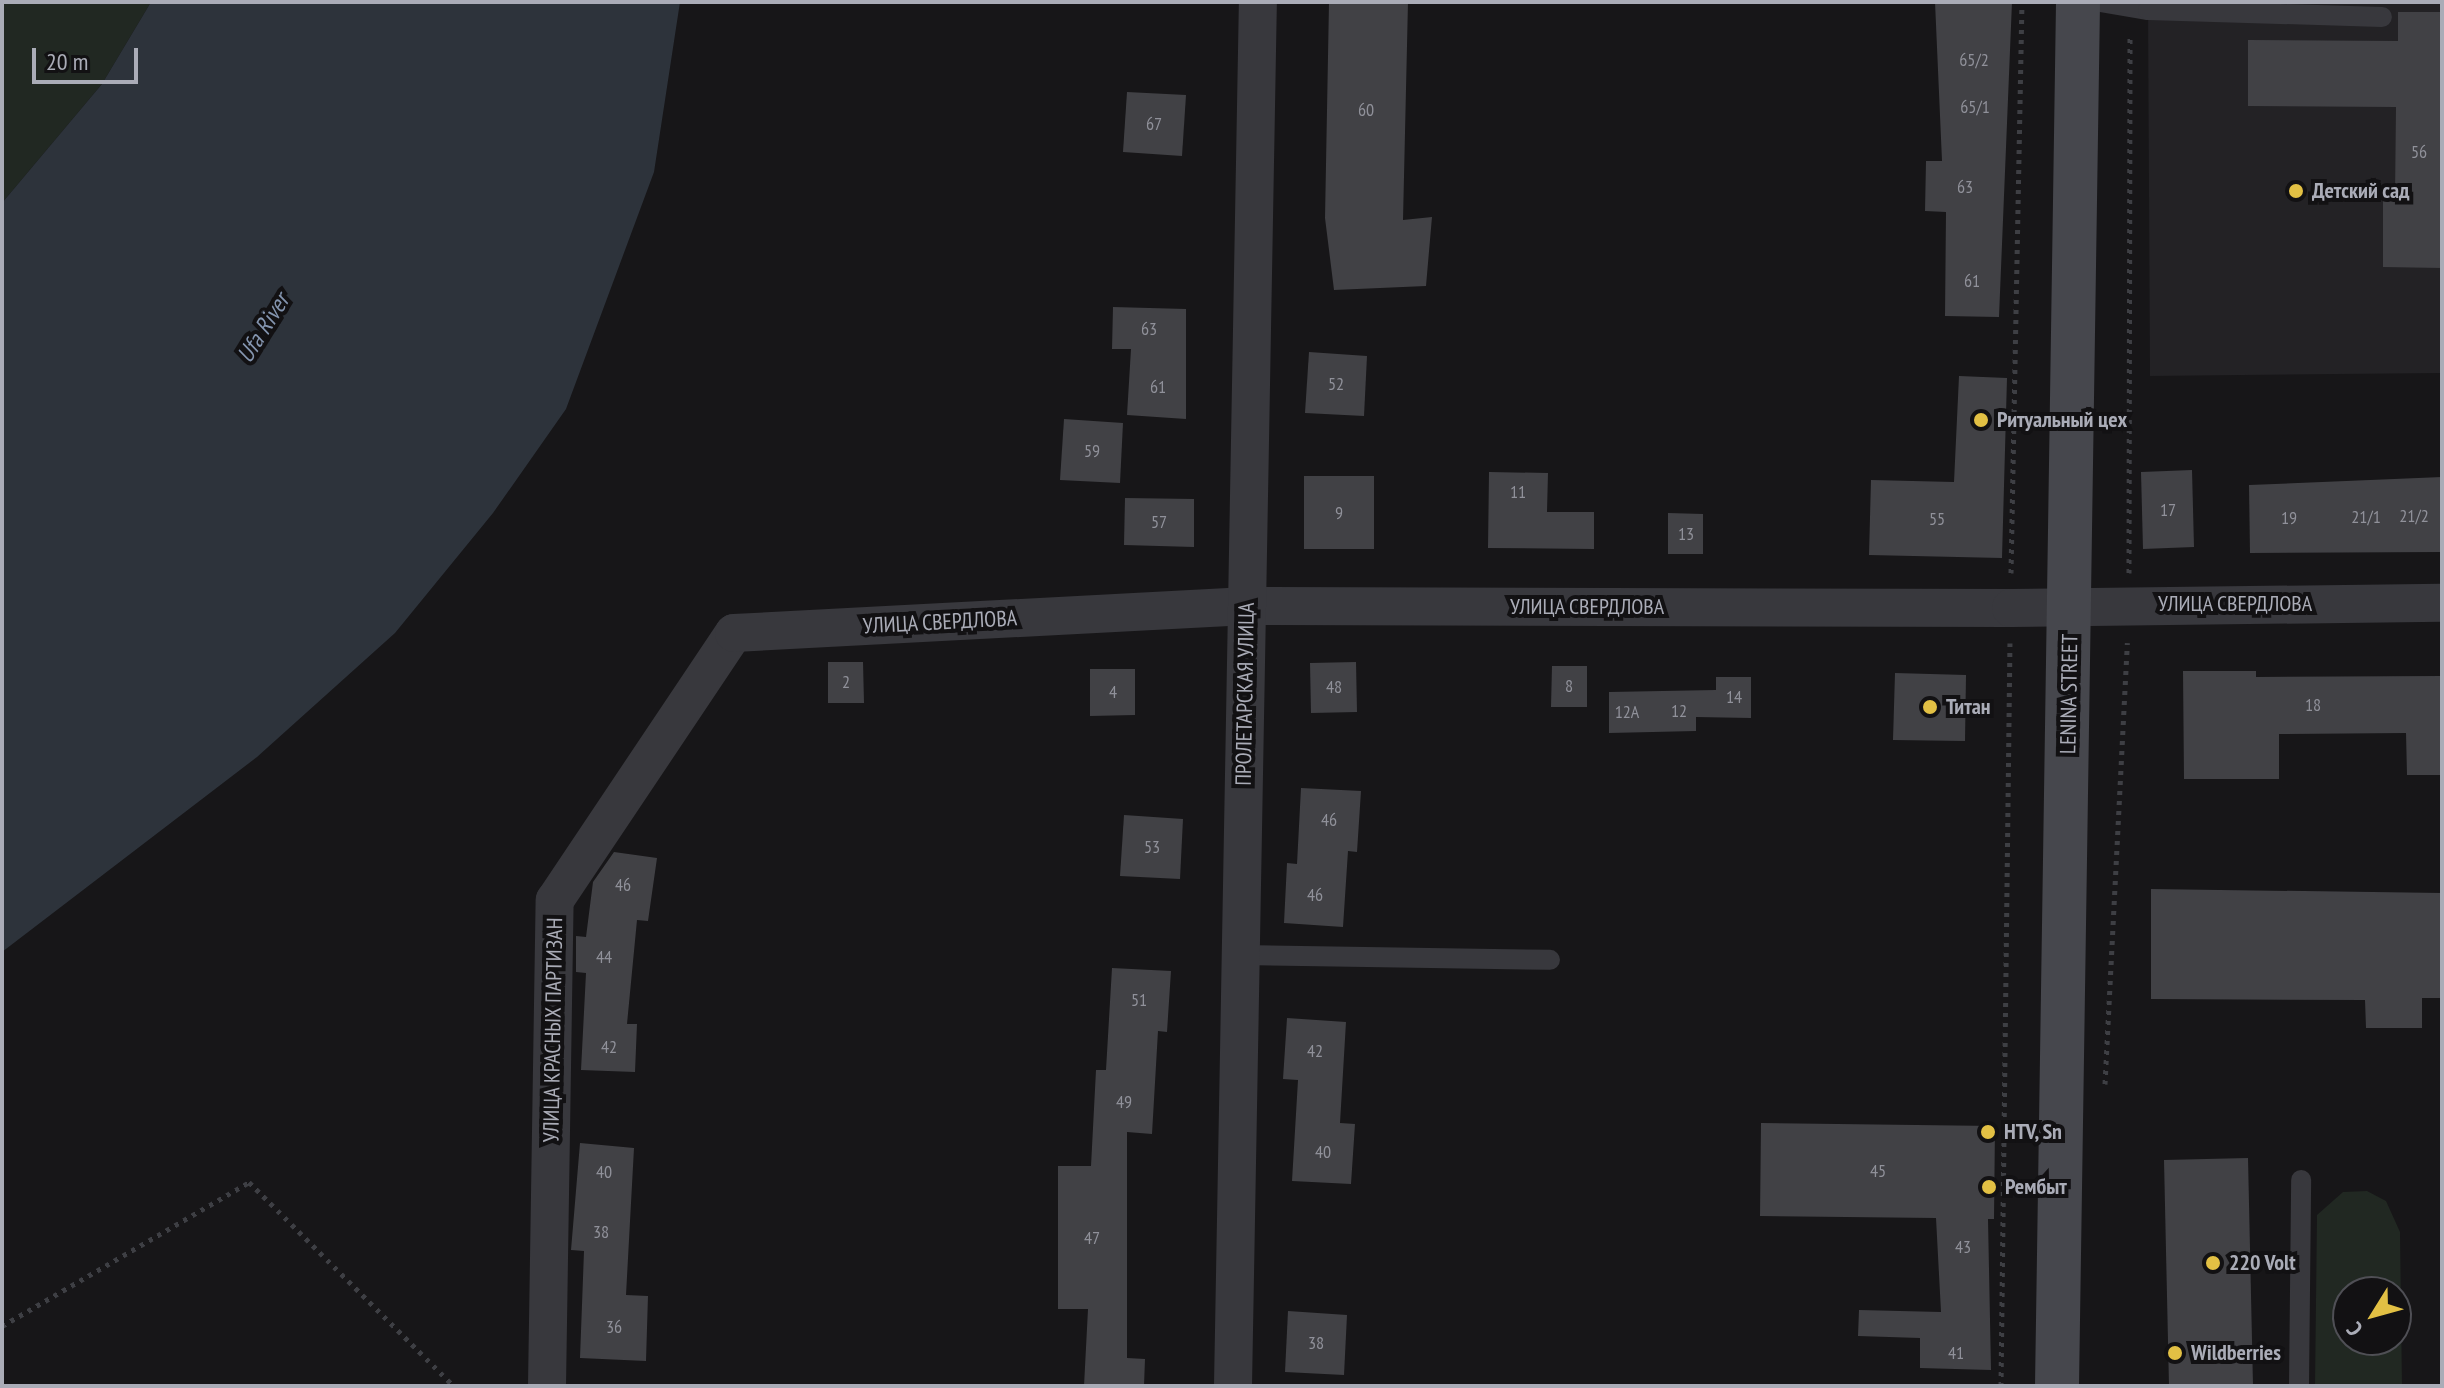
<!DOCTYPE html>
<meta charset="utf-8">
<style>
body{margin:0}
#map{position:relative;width:2444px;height:1388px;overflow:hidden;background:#171618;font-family:"PT Sans Narrow",sans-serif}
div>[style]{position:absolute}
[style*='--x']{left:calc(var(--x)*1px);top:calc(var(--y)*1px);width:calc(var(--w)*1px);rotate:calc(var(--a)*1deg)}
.built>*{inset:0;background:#232225}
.green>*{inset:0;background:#212822}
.water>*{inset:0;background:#2d333b}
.building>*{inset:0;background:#414145}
.path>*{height:5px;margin-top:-2.5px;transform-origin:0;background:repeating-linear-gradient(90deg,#3e3f44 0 4px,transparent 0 10px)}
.service>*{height:20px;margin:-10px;padding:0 10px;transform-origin:10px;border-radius:10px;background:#38383d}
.minor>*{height:38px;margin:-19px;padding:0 19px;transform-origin:19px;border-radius:19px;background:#38383d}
.secondary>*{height:44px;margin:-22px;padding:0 22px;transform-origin:22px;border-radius:22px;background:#46474d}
.dots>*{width:22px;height:22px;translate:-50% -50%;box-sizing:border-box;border:4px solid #121113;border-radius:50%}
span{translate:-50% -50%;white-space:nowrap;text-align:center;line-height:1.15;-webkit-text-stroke:8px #121113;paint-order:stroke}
.number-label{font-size:18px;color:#90919a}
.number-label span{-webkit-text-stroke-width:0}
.poi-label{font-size:22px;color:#aaacb7;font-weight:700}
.left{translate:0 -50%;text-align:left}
.street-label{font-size:22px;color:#aaacb7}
.water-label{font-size:24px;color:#8495af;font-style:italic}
.frame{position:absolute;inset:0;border:4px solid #aaacb7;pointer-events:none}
.north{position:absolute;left:2332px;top:1276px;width:80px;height:80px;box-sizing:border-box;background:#121113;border:2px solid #4f4f55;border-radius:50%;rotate:233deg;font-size:22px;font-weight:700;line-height:32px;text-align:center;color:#aaacb7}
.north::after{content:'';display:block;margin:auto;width:28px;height:36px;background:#e2c044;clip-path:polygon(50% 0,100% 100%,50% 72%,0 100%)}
.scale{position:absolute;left:32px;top:48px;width:106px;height:36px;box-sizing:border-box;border:4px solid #aaacb7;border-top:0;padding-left:10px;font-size:24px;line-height:28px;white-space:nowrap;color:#aaacb7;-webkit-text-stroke:6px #121113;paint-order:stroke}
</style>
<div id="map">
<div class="built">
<i style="clip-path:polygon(2148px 2px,2442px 2px,2442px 373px,2150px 376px)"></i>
</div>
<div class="green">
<i style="clip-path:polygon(2px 2px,151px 2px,102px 84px,2px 203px)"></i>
<i style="clip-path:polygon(evenodd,2367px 1191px,2386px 1201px,2400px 1232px,2402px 1386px,2315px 1386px,2317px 1215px,2343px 1192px,2367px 1191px,2348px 1292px,2396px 1292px,2396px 1340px,2348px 1340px,2348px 1292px)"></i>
</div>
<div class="water">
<i style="clip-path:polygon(151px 2px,680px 2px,654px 172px,566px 409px,493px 513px,395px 633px,257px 757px,2px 952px,2px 203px,102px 84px)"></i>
</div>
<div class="building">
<i style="clip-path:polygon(1329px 2px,1408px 2px,1403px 220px,1432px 217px,1426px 286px,1334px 290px,1325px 218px)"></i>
<i style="clip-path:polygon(1935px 2px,2012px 2px,1999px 317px,1945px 316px,1946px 212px,1925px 211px,1926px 161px,1942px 161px)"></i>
<i style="clip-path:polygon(2398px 12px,2442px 12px,2442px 268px,2383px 267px,2383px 196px,2395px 196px,2396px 107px,2248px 106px,2248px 40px,2398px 41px)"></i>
<i style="clip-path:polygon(1127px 92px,1186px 95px,1182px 156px,1123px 152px)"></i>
<i style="clip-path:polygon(1113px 307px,1186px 309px,1186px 419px,1127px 415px,1131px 349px,1112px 349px)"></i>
<i style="clip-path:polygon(1309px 352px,1367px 356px,1364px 416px,1305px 413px)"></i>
<i style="clip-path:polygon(1959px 376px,2007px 378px,2002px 558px,1869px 555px,1871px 480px,1954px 482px)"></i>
<i style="clip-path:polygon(1064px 419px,1123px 423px,1120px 483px,1060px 480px)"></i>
<i style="clip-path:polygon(2192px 470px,2194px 547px,2143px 549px,2141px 472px)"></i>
<i style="clip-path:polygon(1489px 472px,1548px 473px,1547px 512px,1594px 512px,1594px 549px,1488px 548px)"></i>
<i style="clip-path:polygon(1304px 476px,1374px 476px,1374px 549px,1304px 549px)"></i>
<i style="clip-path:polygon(2442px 477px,2442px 552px,2250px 553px,2249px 485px)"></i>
<i style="clip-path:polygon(1125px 498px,1194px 499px,1194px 547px,1124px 545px)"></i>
<i style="clip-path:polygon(1668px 513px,1703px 514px,1703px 554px,1668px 554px)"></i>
<i style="clip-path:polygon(828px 662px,863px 662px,864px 703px,828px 703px)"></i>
<i style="clip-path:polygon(1356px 662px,1357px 712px,1311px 713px,1310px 663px)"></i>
<i style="clip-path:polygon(1552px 666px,1587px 666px,1587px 707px,1551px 707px)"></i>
<i style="clip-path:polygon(1090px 669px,1135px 669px,1135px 715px,1090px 716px)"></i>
<i style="clip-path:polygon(2183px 671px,2256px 671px,2256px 677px,2442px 676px,2442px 775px,2407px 775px,2406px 733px,2279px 734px,2279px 779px,2184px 779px)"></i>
<i style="clip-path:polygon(1895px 673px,1966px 675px,1965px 741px,1893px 740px)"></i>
<i style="clip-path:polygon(1716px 677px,1751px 677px,1751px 718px,1696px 717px,1696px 731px,1609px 733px,1609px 692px,1716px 690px)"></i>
<i style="clip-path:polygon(1301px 788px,1361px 791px,1357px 852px,1348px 851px,1343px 927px,1284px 923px,1287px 863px,1297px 864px)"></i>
<i style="clip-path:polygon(1124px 815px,1183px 819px,1180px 879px,1120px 876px)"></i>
<i style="clip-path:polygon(614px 852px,657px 858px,648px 921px,637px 920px,627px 1024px,637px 1024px,635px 1072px,581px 1070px,586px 973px,576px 972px,576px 936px,586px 937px,593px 882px)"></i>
<i style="clip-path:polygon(2151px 889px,2442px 893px,2442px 998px,2422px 998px,2422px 1028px,2366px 1028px,2365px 1000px,2151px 999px)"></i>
<i style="clip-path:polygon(1112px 968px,1171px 971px,1167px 1032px,1158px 1031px,1152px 1134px,1127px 1132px,1127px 1358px,1145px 1359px,1144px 1386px,1084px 1386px,1088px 1309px,1058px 1309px,1058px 1166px,1091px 1166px,1096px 1070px,1106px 1070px)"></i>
<i style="clip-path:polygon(1287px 1018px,1346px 1022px,1340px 1123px,1355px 1124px,1351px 1184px,1292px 1181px,1298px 1080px,1283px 1079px)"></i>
<i style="clip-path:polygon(1761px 1123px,1995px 1126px,1994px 1219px,1988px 1219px,1991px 1370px,1920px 1368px,1920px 1338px,1858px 1336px,1859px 1310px,1941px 1312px,1936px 1218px,1760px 1216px)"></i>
<i style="clip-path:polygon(580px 1143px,634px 1148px,626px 1295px,648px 1296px,646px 1361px,580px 1358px,584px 1251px,571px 1250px)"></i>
<i style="clip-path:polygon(2248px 1158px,2253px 1386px,2169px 1386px,2164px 1160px)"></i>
<i style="clip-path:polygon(1288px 1311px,1347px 1315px,1344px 1375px,1285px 1372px)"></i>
</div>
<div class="path">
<i style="--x:2011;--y:573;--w:571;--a:-88.9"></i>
<i style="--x:2129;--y:573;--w:538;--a:-89.89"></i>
<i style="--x:2105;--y:1084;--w:442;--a:-87.1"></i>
<i style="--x:2;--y:1326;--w:286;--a:-30.2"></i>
<i style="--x:249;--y:1182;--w:289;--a:44.9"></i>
<i style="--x:2001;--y:1386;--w:743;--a:-89.31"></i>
</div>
<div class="service">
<i style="--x:2100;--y:2;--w:49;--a:9.5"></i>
<i style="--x:2148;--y:10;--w:234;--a:1.7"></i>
<i style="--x:1241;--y:955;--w:309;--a:0.9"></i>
<i style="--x:2299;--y:1386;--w:206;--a:-89.4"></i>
</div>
<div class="minor">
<i style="--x:547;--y:1386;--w:486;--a:-89.1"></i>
<i style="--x:555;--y:900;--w:321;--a:-56.2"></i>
<i style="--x:734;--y:633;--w:514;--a:-3.01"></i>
<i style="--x:1247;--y:606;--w:764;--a:0.15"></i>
<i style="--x:2011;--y:608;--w:431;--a:-0.7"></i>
<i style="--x:1233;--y:1386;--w:1384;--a:-88.97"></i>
</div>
<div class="secondary">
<i style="--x:2057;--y:1386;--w:1384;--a:-89.13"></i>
</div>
<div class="dots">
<i style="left:2296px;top:191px;background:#e2c044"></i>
<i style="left:1981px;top:420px;background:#e2c044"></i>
<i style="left:1930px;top:707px;background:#e2c044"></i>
<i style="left:1988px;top:1132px;background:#e2c044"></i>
<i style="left:1989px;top:1187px;background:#e2c044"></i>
<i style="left:2213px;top:1263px;background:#e2c044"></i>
<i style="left:2175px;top:1353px;background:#e2c044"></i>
</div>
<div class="number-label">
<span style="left:1974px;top:60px">65/2</span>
<span style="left:1975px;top:107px">65/1</span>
<span style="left:1366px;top:110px">60</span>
<span style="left:1154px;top:124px">67</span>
<span style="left:2419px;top:152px">56</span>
<span style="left:1965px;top:187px">63</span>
<span style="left:1972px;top:281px">61</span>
<span style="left:1149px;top:329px">63</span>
<span style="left:1336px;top:384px">52</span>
<span style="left:1158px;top:387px">61</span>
<span style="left:1092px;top:451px">59</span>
<span style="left:1518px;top:492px">11</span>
<span style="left:2168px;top:510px">17</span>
<span style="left:1339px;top:513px">9</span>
<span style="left:2414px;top:516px">21/2</span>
<span style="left:2366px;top:517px">21/1</span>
<span style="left:2289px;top:518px">19</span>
<span style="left:1937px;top:519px">55</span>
<span style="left:1159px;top:522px">57</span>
<span style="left:1686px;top:534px">13</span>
<span style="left:846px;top:682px">2</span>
<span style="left:1569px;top:686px">8</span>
<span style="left:1334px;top:687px">48</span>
<span style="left:1113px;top:692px">4</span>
<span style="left:1734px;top:697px">14</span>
<span style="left:2313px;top:705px">18</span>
<span style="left:1679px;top:711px">12</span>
<span style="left:1627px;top:712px">12А</span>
<span style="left:1329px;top:820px">46</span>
<span style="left:1152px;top:847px">53</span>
<span style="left:623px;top:885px">46</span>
<span style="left:1315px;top:895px">46</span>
<span style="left:604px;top:957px">44</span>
<span style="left:1139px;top:1000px">51</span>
<span style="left:609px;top:1047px">42</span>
<span style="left:1315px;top:1051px">42</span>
<span style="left:1124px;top:1102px">49</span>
<span style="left:1323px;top:1152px">40</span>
<span style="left:1878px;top:1171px">45</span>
<span style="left:604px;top:1172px">40</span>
<span style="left:601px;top:1232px">38</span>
<span style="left:1092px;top:1238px">47</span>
<span style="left:1963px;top:1247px">43</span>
<span style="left:614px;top:1327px">36</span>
<span style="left:1316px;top:1343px">38</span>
<span style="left:1956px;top:1353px">41</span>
</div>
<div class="poi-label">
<span class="left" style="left:2312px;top:191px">Детский сад</span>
<span class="left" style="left:1997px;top:420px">Ритуальный цех</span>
<span class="left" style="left:1946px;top:707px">Титан</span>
<span class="left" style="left:2004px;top:1132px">HTV, Sn</span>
<span class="left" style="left:2005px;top:1187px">Рембыт</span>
<span class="left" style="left:2229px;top:1263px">220 Volt</span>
<span class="left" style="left:2191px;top:1353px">Wildberries</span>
</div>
<div class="street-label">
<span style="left:2235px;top:604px">УЛИЦА СВЕРДЛОВА</span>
<span style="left:1587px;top:607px">УЛИЦА СВЕРДЛОВА</span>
<span style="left:940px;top:622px;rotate:-3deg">УЛИЦА СВЕРДЛОВА</span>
<span style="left:1245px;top:694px;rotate:-89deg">ПРОЛЕТАРСКАЯ УЛИЦА</span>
<span style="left:2069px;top:694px;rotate:-89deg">LENINA STREET</span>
<span style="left:553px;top:1030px;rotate:-89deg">УЛИЦА КРАСНЫХ ПАРТИЗАН</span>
</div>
<div class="water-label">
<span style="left:263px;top:328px;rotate:-58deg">Ufa River</span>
</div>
<div class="frame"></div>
<div class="north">С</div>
<div class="scale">20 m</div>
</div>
